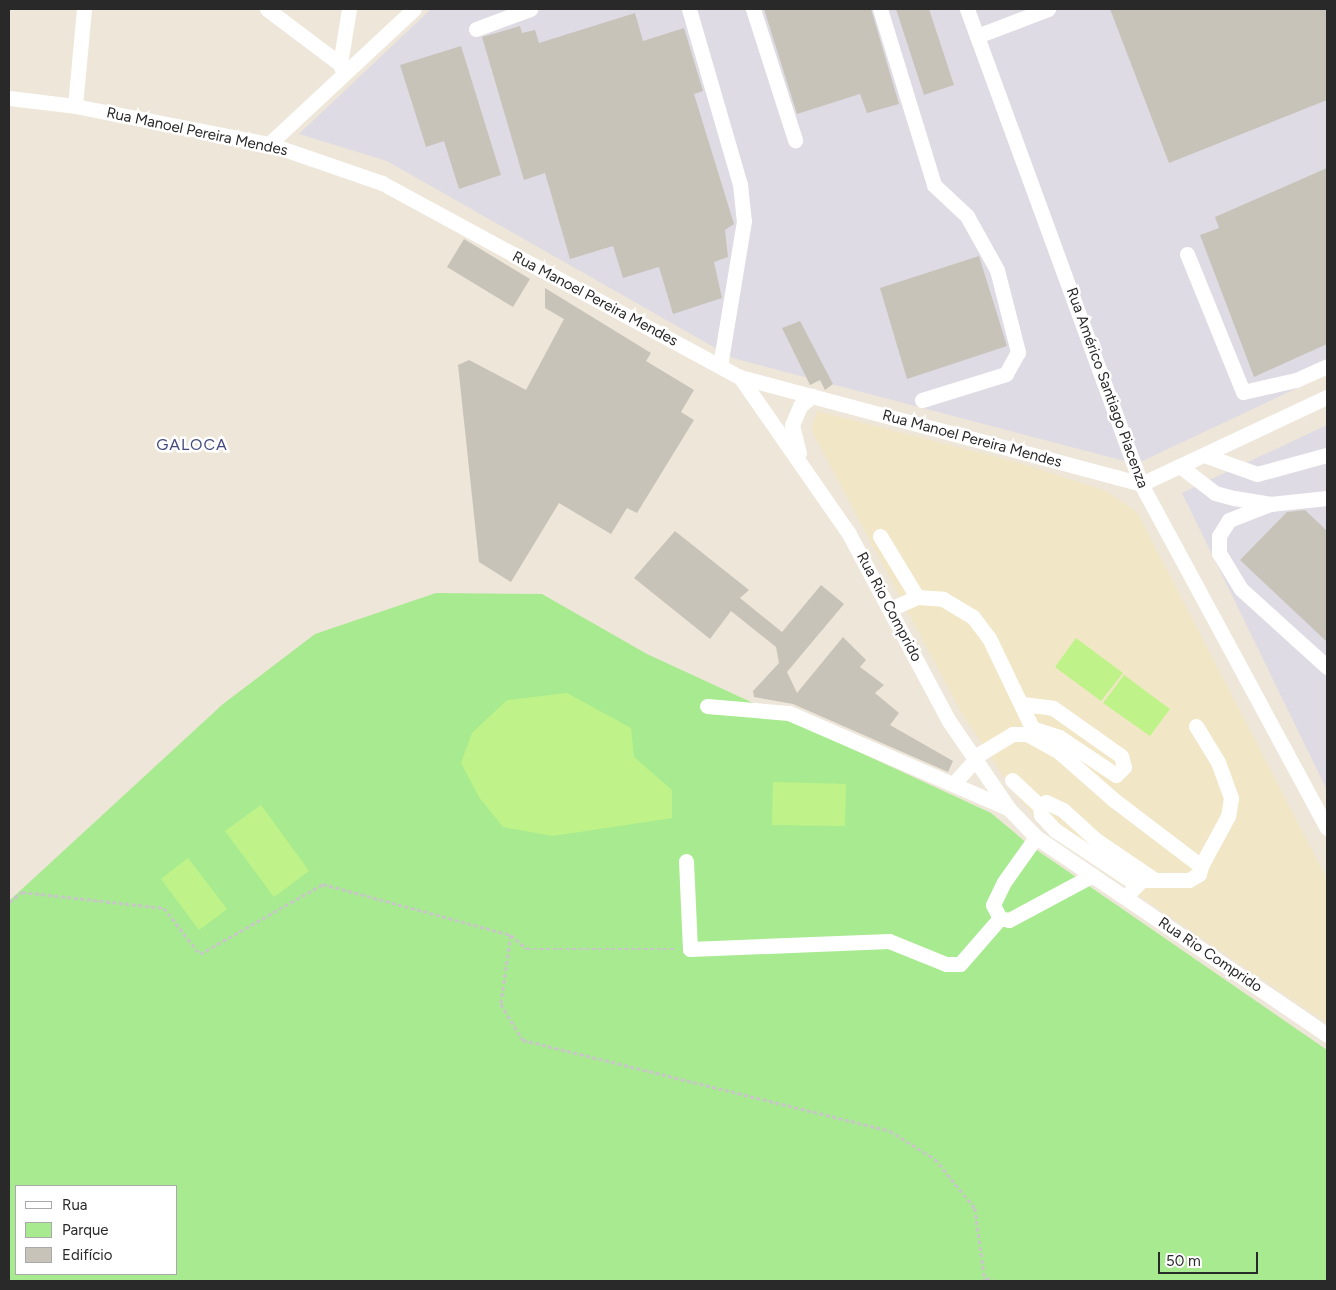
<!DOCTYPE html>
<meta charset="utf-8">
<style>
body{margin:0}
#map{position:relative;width:1336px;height:1290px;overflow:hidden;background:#ede6d9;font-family:Figtree,sans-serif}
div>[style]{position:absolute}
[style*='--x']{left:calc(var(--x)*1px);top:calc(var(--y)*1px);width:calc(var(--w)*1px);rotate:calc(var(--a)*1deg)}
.industrial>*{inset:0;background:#dedbe4}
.education>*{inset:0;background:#f1e6c6}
.green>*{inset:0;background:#a8ea8f}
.pitch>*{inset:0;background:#bff389}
.building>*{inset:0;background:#c8c3b9}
.path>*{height:2.5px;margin-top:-1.25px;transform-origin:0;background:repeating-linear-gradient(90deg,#c7c7c7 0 4px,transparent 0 6.5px)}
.minor>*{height:15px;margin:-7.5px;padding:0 7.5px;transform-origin:7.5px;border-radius:7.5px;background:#fff}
span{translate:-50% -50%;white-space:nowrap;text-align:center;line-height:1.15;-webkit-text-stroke:5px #fff;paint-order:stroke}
.street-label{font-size:15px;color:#292929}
.neighbourhood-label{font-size:16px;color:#454b7e;letter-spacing:1px}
.frame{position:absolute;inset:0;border:10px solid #292929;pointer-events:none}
.legend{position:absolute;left:15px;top:1185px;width:162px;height:90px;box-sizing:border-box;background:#fff;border:1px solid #a9a9a9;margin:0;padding:6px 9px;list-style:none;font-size:15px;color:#292929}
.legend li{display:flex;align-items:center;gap:10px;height:25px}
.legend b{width:25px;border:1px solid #a9a9a9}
.scale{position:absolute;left:1158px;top:1252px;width:100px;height:22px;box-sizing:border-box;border:2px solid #292929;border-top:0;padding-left:6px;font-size:15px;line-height:18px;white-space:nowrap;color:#292929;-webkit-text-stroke:4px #fff;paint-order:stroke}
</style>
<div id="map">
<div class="industrial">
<i style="clip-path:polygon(431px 9px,1327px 9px,1327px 374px,1136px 464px,733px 358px,387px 161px,299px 134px)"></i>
<i style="clip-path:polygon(1327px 425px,1327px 790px,1182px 493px)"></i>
</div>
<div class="education">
<i style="clip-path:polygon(817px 411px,1020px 463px,1106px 491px,1137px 512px,1327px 879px,1327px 1023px,1052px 837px,1013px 791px,961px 712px,825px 456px,811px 429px)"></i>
</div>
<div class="green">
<i style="clip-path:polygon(evenodd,436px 593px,542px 594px,647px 654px,991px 813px,1028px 844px,1327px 1050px,1327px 1281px,9px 1281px,9px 901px,223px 704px,315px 634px,436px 593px,16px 1186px,176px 1186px,176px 1274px,16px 1274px,16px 1186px)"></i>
</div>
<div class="pitch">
<i style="clip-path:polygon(1076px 638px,1123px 673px,1101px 701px,1055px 667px)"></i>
<i style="clip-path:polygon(1124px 675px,1170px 709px,1150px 736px,1103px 703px)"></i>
<i style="clip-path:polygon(567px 693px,631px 728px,634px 757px,672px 790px,672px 818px,553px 836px,503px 827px,479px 797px,461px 763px,472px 733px,507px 700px)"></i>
<i style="clip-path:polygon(773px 782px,846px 784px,845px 826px,772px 825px)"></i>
<i style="clip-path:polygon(261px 805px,309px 871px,274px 897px,225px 831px)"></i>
<i style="clip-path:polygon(188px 858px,227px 909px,199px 930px,161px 879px)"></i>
</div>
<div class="building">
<i style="clip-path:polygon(764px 9px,871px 9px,899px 104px,867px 113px,860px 94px,797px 114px)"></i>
<i style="clip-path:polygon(896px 9px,929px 9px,954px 85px,924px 95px)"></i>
<i style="clip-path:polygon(1110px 9px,1327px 9px,1327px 100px,1169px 163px)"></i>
<i style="clip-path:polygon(635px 13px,643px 41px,684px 28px,703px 91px,694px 94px,734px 224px,725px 230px,728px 257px,714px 262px,722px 298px,673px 314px,659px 267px,623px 278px,613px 246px,570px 259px,545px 173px,524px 180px,482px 37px,520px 26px,522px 33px,535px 30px,539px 43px)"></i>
<i style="clip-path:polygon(461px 46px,501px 175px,459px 189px,444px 141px,426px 147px,400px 65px)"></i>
<i style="clip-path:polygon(1327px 168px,1327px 344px,1254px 377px,1200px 235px,1219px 228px,1215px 217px)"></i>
<i style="clip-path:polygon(464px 239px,530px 279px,513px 307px,447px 267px)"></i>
<i style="clip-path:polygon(979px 256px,1007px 346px,907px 379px,880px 288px)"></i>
<i style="clip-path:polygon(545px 288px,651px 353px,646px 361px,694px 390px,681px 412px,694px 420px,637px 513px,627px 508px,611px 534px,559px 503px,511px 582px,479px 562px,458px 365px,469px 360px,526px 390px,564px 319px,545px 308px)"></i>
<i style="clip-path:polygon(800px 321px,833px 384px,825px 390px,820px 380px,810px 385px,782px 328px)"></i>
<i style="clip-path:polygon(1305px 510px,1327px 531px,1327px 642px,1240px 560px,1287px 512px)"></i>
<i style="clip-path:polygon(675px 531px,749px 590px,740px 598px,782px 632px,821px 585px,844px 604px,787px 672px,797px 693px,843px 637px,866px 660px,860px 667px,884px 685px,875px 693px,899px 713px,890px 725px,953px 761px,948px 772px,793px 704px,754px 697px,753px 691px,779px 663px,776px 647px,731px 611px,710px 639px,634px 578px)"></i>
</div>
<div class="path">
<i style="--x:9;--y:902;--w:16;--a:-38"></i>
<i style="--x:22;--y:892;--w:143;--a:6.4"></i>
<i style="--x:164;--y:908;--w:58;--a:52"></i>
<i style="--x:200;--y:954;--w:142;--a:-29.6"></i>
<i style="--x:323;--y:884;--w:195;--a:15.2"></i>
<i style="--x:511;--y:935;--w:70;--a:98.2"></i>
<i style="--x:501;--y:1004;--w:42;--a:58.6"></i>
<i style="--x:523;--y:1040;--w:378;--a:13.9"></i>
<i style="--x:890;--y:1131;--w:53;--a:31.9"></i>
<i style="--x:935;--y:1159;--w:63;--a:50.8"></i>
<i style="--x:975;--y:1208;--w:74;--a:82.2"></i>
<i style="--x:511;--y:935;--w:21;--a:41"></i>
<i style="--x:527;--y:949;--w:149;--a:0"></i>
<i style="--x:986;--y:1278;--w:9;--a:21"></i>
</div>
<div class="minor">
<i style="--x:267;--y:9;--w:91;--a:37"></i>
<i style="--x:689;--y:9;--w:182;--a:73.8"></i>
<i style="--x:740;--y:184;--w:37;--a:84"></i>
<i style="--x:744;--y:221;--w:147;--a:99.4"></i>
<i style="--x:753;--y:9;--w:138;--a:72.2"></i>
<i style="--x:880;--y:9;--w:184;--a:72.9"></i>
<i style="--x:934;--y:185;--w:45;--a:43.2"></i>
<i style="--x:967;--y:216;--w:62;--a:60.9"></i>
<i style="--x:997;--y:270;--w:85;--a:75.6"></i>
<i style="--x:1018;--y:352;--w:25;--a:119"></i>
<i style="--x:1006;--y:374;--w:88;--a:162.8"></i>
<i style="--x:967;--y:9;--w:506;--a:69.88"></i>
<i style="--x:1141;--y:484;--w:391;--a:61.6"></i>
<i style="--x:476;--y:29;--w:58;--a:-20.3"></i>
<i style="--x:977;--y:36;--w:76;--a:-20.8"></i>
<i style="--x:343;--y:72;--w:9;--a:-111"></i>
<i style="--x:340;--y:64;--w:56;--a:-80.7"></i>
<i style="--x:9;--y:98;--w:66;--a:6.9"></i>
<i style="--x:75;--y:106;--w:198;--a:11.1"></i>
<i style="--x:269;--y:144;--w:120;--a:19"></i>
<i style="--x:382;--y:183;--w:407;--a:28.5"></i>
<i style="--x:740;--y:377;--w:415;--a:14.9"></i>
<i style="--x:75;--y:106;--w:97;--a:-84.7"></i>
<i style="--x:269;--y:144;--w:198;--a:-43"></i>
<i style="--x:1187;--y:254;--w:149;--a:67.9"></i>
<i style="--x:1243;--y:392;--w:54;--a:-12.8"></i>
<i style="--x:1296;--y:380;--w:34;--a:-24"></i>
<i style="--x:740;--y:377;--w:191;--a:55.2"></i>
<i style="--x:849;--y:534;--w:212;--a:61.9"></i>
<i style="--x:949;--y:721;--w:107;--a:55.7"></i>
<i style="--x:1009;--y:809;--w:39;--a:46"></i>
<i style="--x:1036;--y:837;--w:352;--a:34.2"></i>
<i style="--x:799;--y:453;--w:29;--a:-104"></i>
<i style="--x:792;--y:425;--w:21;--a:-67"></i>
<i style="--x:800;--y:406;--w:16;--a:-40"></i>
<i style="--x:1204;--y:455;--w:56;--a:19.7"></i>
<i style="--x:1257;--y:474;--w:73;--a:-15.2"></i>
<i style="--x:1180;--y:466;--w:44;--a:37.6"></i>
<i style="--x:1215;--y:493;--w:20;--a:15"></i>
<i style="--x:1234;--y:498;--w:36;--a:9"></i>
<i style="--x:1270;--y:504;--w:57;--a:-6"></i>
<i style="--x:1141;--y:484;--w:205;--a:-25.1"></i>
<i style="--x:1270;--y:504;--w:44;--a:158.7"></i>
<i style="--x:1229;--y:520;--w:19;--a:122"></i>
<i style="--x:1219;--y:536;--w:17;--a:90"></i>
<i style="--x:1219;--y:553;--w:42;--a:58.6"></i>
<i style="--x:1241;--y:589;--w:116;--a:42.2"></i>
<i style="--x:880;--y:536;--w:71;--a:58.8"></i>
<i style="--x:890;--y:609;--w:30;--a:-24"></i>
<i style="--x:917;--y:597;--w:26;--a:4"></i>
<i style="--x:943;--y:599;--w:35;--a:31"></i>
<i style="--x:973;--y:617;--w:26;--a:53"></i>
<i style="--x:989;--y:638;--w:111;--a:64.4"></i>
<i style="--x:1022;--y:704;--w:31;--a:7"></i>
<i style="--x:1053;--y:708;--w:83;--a:35.2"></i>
<i style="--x:1121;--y:756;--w:11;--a:75"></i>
<i style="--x:1124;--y:767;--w:11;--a:135"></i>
<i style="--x:1116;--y:775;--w:69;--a:-146.3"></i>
<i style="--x:1059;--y:737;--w:26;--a:-162"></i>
<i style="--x:707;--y:706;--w:82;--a:4.9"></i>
<i style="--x:789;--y:713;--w:238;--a:23.5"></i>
<i style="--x:1196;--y:726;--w:42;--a:58.6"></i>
<i style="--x:1218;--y:762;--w:38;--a:70"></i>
<i style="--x:1231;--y:798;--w:18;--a:99"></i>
<i style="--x:1228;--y:816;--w:57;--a:118.4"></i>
<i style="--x:1012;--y:780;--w:38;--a:43"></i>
<i style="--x:1040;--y:806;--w:7;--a:-34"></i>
<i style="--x:1046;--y:802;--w:19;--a:25"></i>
<i style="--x:1063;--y:810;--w:45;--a:42.3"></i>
<i style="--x:1096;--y:840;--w:68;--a:34.2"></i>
<i style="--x:955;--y:782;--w:39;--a:-48"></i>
<i style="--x:981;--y:753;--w:37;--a:-31"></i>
<i style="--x:1013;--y:734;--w:14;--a:0"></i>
<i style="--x:1027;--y:734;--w:35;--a:29"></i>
<i style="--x:1058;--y:751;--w:74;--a:41.2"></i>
<i style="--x:1114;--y:800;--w:109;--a:37.2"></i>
<i style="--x:1201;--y:866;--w:8;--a:104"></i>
<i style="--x:1199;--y:874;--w:12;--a:149"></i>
<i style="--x:1189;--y:880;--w:47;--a:180"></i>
<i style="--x:1142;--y:880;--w:24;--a:135"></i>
<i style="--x:1040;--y:806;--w:9;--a:84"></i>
<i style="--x:1041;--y:815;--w:21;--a:47"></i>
<i style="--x:1055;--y:830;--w:97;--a:33.7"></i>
<i style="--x:1036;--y:837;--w:55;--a:125.4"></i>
<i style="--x:1004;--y:882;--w:25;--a:116"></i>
<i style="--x:993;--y:905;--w:15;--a:62"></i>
<i style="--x:1000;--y:918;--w:9;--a:13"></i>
<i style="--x:1009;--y:920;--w:95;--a:-28.2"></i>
<i style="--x:686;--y:861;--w:88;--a:87.4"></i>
<i style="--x:690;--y:949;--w:199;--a:-2.3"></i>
<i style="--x:889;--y:941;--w:61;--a:22"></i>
<i style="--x:946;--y:964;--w:14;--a:0"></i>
<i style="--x:960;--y:964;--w:61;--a:-49"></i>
</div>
<div class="street-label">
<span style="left:197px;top:132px;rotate:12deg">Rua Manoel Pereira Mendes</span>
<span style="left:595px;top:299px;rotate:28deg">Rua Manoel Pereira Mendes</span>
<span style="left:1107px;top:388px;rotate:70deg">Rua Américo Santiago Piacenza</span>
<span style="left:972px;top:439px;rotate:15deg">Rua Manoel Pereira Mendes</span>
<span style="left:889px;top:607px;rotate:62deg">Rua Rio Comprido</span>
<span style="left:1210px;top:955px;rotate:34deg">Rua Rio Comprido</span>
</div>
<div class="neighbourhood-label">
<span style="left:192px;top:445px">GALOCA</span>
</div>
<div class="frame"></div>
<ul class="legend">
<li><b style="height:6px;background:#fff"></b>Rua</li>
<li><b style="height:14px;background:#a8ea8f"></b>Parque</li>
<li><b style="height:14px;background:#c8c3b9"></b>Edifício</li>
</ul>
<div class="scale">50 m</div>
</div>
